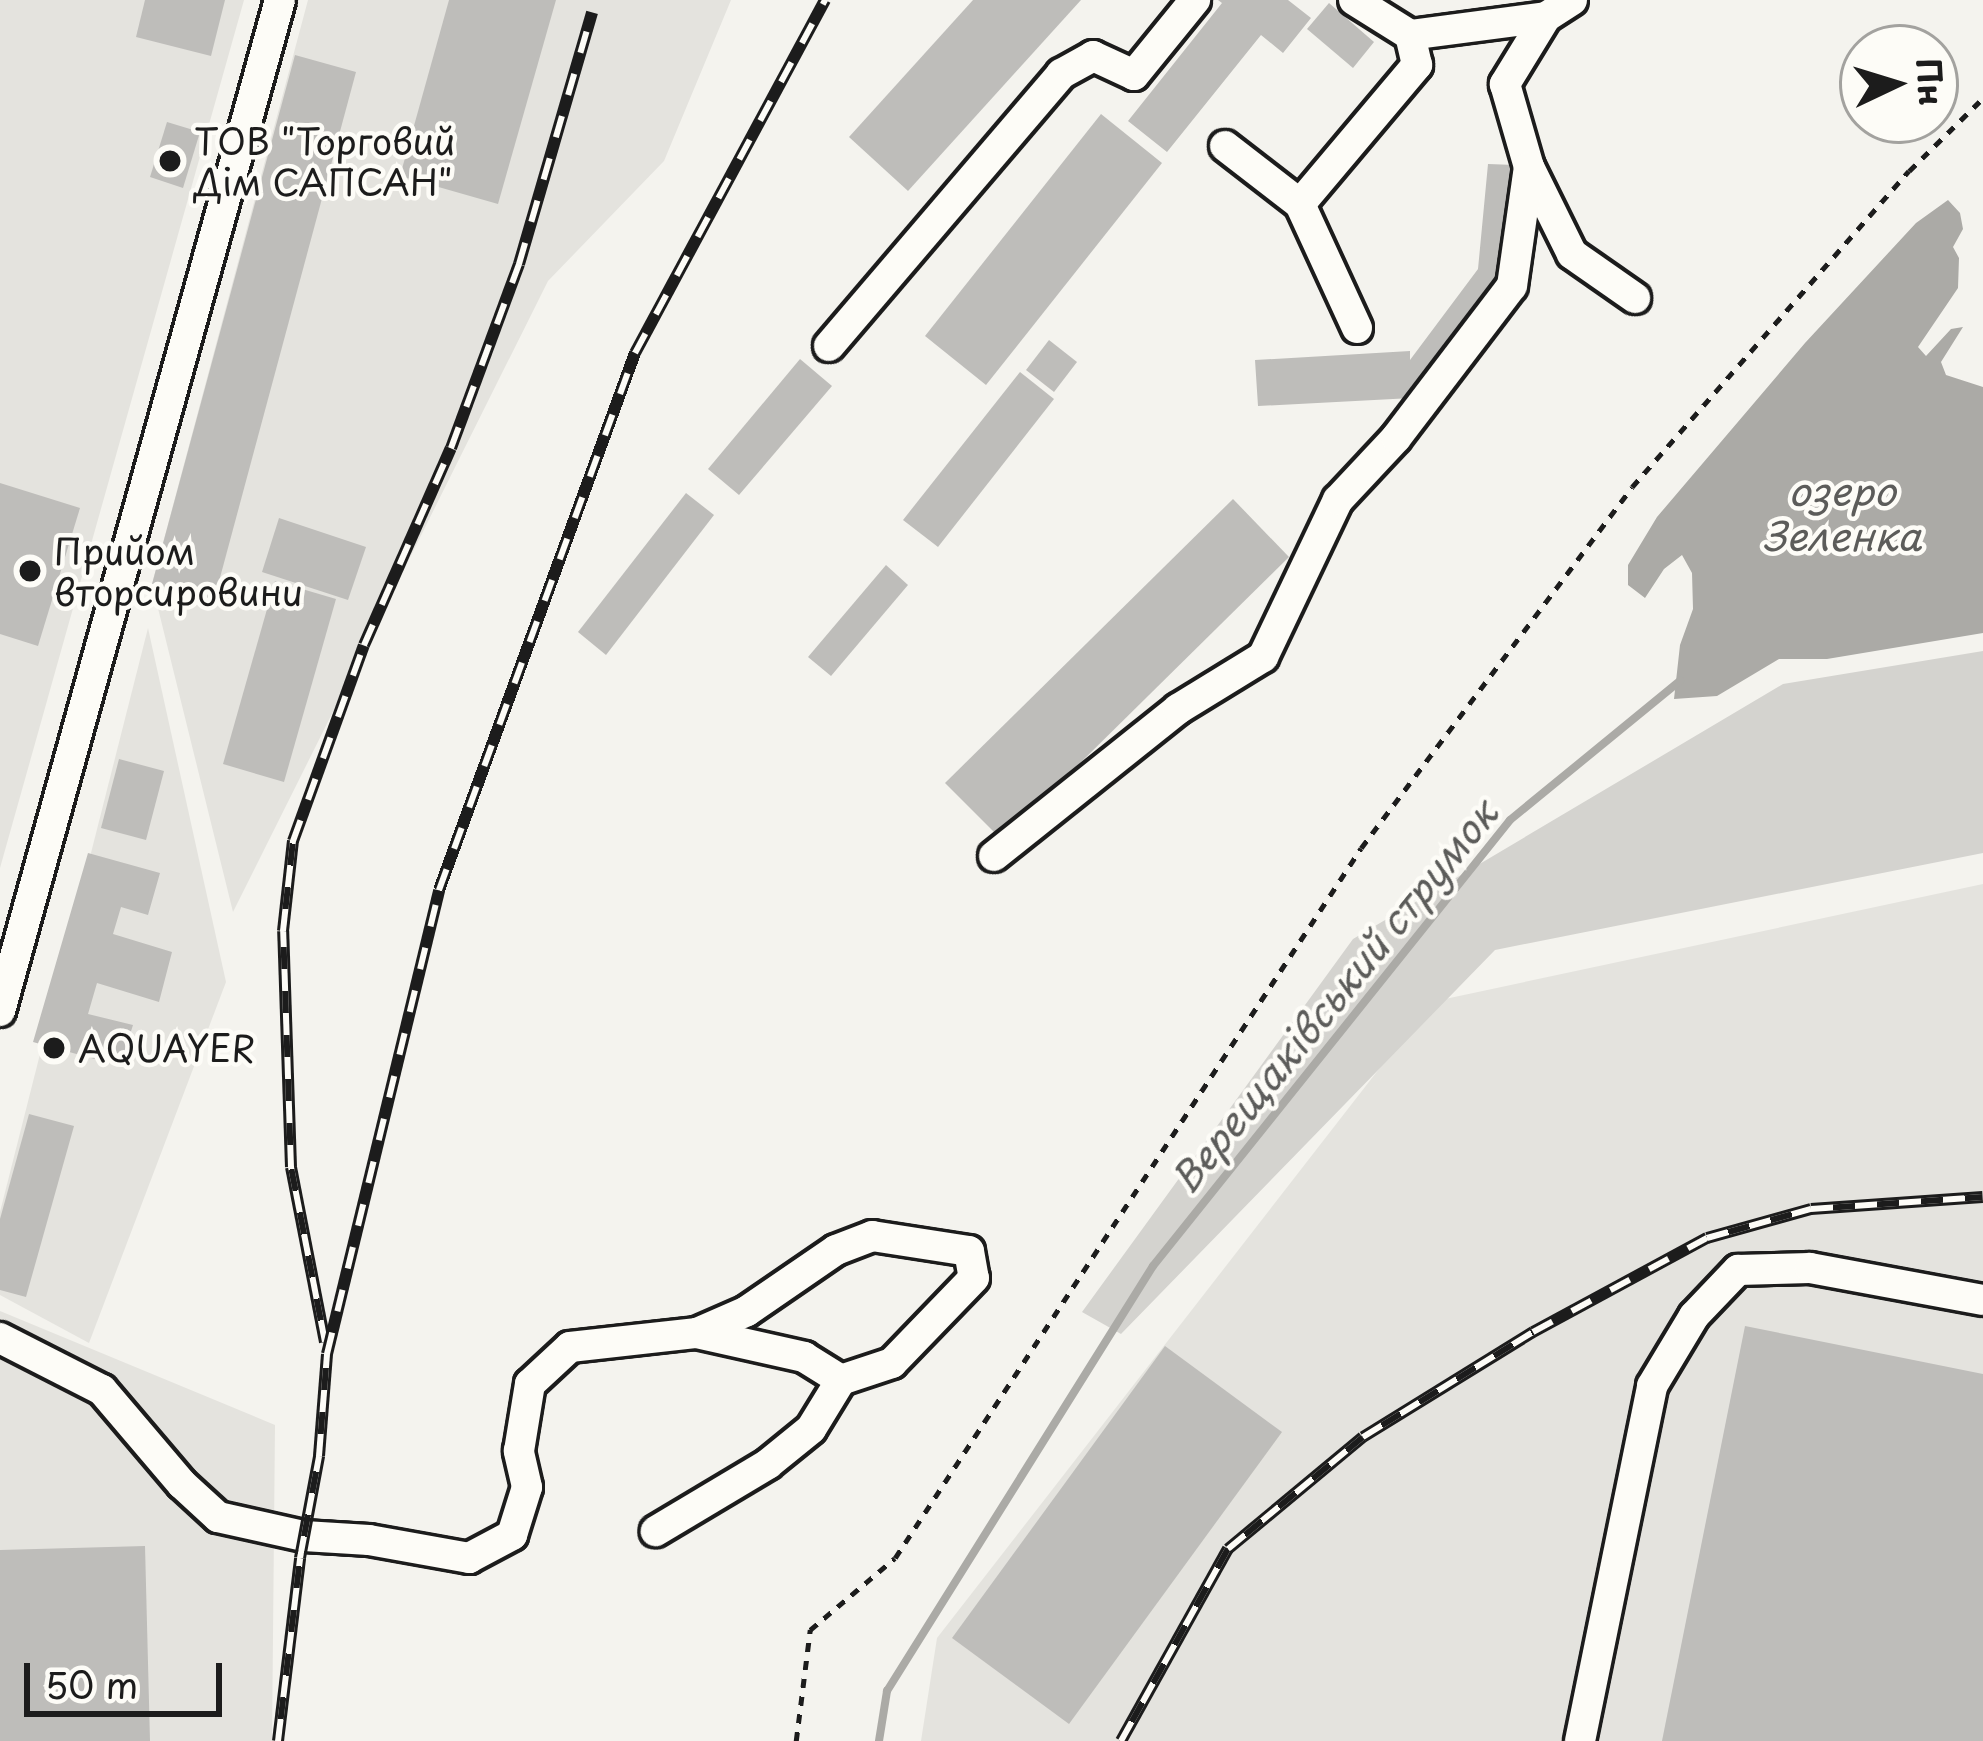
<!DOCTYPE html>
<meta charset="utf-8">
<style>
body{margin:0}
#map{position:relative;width:1983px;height:1741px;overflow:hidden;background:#f4f3ee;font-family:"Playpen Sans",sans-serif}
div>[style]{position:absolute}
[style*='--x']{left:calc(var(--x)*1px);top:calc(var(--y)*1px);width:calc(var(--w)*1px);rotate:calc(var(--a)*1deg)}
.built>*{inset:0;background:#e4e3de}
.green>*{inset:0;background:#d4d3cf}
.water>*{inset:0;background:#abaaa6}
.stream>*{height:8px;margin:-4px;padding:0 4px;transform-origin:4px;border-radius:4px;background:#abaaa6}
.building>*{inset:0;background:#bebdba}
.path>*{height:4.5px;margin-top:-2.25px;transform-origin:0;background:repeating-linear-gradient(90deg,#1c1c1c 0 9px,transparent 0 18px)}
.roads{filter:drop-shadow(3px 0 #1c1c1c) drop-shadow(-3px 0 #1c1c1c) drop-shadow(0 3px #1c1c1c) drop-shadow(0 -3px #1c1c1c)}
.minor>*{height:30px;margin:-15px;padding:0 15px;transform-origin:15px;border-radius:15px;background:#fdfcf7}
.rail>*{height:12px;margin-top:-6px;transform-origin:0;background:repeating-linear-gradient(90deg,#fdfcf7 0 22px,#1c1c1c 0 44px);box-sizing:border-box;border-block:3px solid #1c1c1c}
.dots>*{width:33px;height:33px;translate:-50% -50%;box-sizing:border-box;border:6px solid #fdfcf7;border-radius:50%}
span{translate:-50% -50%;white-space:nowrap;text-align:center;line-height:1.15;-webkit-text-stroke:9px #fdfcf7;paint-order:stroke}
.poi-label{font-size:36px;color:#1c1c1c}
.left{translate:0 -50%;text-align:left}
.water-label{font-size:39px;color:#5c5c5a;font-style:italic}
.north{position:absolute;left:1839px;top:24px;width:120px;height:120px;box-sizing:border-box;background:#fdfcf7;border:3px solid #a3a29f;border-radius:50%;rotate:86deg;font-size:33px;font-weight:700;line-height:48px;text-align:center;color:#1c1c1c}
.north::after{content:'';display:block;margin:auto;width:42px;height:54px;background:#1c1c1c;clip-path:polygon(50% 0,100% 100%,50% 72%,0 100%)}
.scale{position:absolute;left:24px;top:1663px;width:198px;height:54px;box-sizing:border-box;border:6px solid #1c1c1c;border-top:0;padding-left:15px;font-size:36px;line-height:42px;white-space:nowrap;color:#1c1c1c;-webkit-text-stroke:9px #fdfcf7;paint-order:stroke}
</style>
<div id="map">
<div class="built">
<i style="clip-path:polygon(0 0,244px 0,0 868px)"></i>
<i style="clip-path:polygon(308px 0,731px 0,664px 161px,548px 281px,233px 912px,152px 584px)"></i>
<i style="clip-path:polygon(148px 628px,226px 982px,89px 1343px,0 1295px,0 1212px)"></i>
<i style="clip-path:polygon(1983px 884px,1983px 1741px,921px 1741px,937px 1638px,1431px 1002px)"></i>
<i style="clip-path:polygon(0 1311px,275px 1425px,272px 1741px,0 1741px)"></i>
</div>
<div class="green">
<i style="clip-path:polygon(1983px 651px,1983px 853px,1495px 950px,1121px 1334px,1082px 1312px,1353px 939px,1783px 684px)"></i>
</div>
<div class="water">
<i style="clip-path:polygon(1948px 200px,1960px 213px,1963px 229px,1953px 247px,1959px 258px,1958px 288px,1918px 347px,1926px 356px,1951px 329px,1963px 327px,1941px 362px,1946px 375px,1983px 387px,1983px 633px,1827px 659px,1779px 659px,1717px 696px,1674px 699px,1680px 645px,1693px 609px,1692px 573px,1682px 555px,1664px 569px,1645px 598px,1628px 585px,1628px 565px,1657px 517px,1805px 343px,1916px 223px)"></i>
</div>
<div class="stream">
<i style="--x:879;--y:1741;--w:51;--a:-80.9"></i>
<i style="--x:887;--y:1691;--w:501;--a:-57.96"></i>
<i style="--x:1153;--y:1266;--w:571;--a:-51.32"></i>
<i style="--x:1510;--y:820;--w:220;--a:-39.3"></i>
</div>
<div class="building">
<i style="clip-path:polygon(145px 0,225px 0,211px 56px,136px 37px)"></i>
<i style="clip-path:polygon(449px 0,556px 0,498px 204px,400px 176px)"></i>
<i style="clip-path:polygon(973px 0,1081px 0,908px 191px,849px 137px)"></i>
<i style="clip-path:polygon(1218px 0,1288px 0,1311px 18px,1283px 53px,1261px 35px,1167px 152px,1128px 121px,1222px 3px)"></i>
<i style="clip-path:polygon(1329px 3px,1374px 42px,1353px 68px,1307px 29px)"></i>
<i style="clip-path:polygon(295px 55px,356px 72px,214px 600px,152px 584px)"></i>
<i style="clip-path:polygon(1101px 114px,1162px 163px,986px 385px,925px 336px)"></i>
<i style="clip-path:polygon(167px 122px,200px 132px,183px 188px,150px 177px)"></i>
<i style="clip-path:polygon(1488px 164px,1515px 165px,1503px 273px,1412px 398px,1258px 406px,1255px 360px,1410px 351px,1410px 360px,1478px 269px)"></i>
<i style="clip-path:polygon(1049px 340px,1077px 362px,1054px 392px,1026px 370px)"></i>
<i style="clip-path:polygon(800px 359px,832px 386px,739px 495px,708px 469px)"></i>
<i style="clip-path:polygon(1020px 372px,1054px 399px,938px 547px,903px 520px)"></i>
<i style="clip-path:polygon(0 483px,80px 508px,38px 646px,0 634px)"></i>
<i style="clip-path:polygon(686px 493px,714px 515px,606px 655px,578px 632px)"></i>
<i style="clip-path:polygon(1233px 499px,1289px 557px,1002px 840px,945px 783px)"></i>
<i style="clip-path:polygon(279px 518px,366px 547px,348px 600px,262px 572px)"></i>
<i style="clip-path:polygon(886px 565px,908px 585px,831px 676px,808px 657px)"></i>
<i style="clip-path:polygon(275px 581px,336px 599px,284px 782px,223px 764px)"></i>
<i style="clip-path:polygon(119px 759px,164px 771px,146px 840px,101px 828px)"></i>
<i style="clip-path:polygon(88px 853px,160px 873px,148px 915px,121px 907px,113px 934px,172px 952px,159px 1002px,97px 983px,88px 1014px,133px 1025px,120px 1066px,33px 1042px)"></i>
<i style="clip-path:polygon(29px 1114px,74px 1126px,26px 1297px,0 1290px,0 1219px)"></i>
<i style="clip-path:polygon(1745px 1326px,1983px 1374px,1983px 1741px,1662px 1741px)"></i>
<i style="clip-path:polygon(1165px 1346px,1282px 1432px,1069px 1724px,952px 1638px)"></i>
<i style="clip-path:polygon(145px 1546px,150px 1741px,0 1741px,0 1550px)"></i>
</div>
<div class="path">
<i style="--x:796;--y:1741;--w:112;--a:-82.8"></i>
<i style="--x:810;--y:1630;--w:111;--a:-40.3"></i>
<i style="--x:895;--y:1558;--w:849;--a:-56.72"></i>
<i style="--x:1361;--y:848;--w:451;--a:-53.1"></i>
<i style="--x:1632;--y:487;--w:420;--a:-48.8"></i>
<i style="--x:1909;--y:171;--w:104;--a:-44.6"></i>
</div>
<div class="roads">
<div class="minor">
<i style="--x:1354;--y:0;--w:66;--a:32"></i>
<i style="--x:1410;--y:35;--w:137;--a:-7.5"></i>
<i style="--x:1546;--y:17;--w:31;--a:-33"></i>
<i style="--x:1546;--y:17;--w:79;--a:121.5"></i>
<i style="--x:1505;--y:84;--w:86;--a:73.9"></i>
<i style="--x:1529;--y:167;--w:97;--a:63.7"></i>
<i style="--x:1572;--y:254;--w:77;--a:34.9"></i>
<i style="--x:1225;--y:146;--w:95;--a:37.7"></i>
<i style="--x:1357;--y:328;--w:136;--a:-114.7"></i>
<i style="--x:1300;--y:204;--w:182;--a:-49.9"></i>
<i style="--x:1417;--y:65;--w:31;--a:-103"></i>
<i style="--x:829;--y:346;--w:358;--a:-49.5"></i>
<i style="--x:1061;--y:74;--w:37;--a:-29"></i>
<i style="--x:1093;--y:56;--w:45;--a:24.9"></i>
<i style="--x:1134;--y:75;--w:97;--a:-50.9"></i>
<i style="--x:994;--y:856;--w:236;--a:-38.6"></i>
<i style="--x:1178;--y:709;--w:100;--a:-31.5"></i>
<i style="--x:1263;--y:657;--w:174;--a:-64.5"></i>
<i style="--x:1338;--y:500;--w:85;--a:-46.9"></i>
<i style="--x:1396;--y:438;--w:191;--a:-52.7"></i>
<i style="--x:1512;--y:286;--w:120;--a:-81.9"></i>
<i style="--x:0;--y:1011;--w:1049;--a:-74.52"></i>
<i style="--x:697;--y:1333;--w:110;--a:12.6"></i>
<i style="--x:804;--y:1357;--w:44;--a:31.9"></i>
<i style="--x:0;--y:1338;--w:114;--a:27"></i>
<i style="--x:102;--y:1390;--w:123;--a:49.6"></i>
<i style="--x:182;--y:1484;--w:49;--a:42.5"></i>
<i style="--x:218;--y:1517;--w:88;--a:12.5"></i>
<i style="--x:304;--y:1536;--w:65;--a:3.5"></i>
<i style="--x:369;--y:1540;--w:102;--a:10.2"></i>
<i style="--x:469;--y:1558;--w:49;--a:-28.1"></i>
<i style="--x:512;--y:1535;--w:50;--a:-72.6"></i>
<i style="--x:527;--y:1487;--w:37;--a:-103"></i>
<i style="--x:519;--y:1451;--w:68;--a:-80.7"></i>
<i style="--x:530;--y:1384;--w:54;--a:-42.8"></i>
<i style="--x:570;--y:1347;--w:128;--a:-6.3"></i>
<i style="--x:697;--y:1333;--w:55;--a:-23.7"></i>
<i style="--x:747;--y:1311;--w:108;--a:-34.4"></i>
<i style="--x:836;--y:1250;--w:39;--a:-21"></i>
<i style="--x:872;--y:1236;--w:98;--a:8.8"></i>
<i style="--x:969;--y:1251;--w:27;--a:80"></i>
<i style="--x:974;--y:1278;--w:118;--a:134"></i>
<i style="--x:892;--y:1363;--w:54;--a:161.6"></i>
<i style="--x:841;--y:1380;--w:57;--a:121.5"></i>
<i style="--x:811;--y:1429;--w:55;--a:140.9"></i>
<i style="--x:768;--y:1464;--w:131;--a:149.1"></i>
<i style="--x:1580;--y:1741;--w:362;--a:-78.5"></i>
<i style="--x:1652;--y:1386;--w:82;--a:-59"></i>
<i style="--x:1694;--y:1316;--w:64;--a:-46.3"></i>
<i style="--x:1738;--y:1270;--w:72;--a:-1.6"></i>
<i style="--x:1810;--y:1268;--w:176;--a:10.5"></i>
</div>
</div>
<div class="rail">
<i style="--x:325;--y:1342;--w:178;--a:-101"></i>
<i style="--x:291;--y:1167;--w:236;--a:-91.9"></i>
<i style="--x:283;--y:931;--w:91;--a:-83.7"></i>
<i style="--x:293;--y:841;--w:208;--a:-70.1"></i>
<i style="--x:364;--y:645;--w:215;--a:-66.2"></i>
<i style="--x:451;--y:448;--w:196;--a:-69.7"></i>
<i style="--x:519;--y:264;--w:262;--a:-73.8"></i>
<i style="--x:278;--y:1741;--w:184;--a:-83.1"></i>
<i style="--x:300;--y:1558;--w:104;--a:-79.4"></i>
<i style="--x:319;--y:1456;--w:102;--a:-85.5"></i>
<i style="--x:327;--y:1354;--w:477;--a:-76.4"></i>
<i style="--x:439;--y:890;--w:572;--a:-69.95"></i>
<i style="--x:635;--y:353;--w:401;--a:-61.7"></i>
<i style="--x:1121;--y:1741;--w:220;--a:-60.9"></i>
<i style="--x:1228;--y:1549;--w:175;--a:-39.7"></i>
<i style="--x:1363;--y:1437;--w:200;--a:-31.7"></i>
<i style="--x:1533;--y:1332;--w:198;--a:-28.4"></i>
<i style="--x:1707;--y:1238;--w:108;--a:-15.6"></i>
<i style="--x:1811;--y:1209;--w:172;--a:-4"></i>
</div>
<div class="dots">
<i style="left:170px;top:161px;background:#1c1c1c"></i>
<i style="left:30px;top:571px;background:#1c1c1c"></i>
<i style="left:54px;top:1048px;background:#1c1c1c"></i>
</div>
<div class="poi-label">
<span class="left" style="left:194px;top:161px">ТОВ "Торговий<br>Дім САПСАН"</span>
<span class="left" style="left:54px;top:571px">Прийом<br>вторсировини</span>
<span class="left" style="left:78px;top:1048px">AQUAYER</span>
</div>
<div class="water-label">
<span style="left:1842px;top:513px">озеро<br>Зеленка</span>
<span style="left:1333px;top:996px;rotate:-51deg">Верещаківський струмок</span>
</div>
<div class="north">Пн</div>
<div class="scale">50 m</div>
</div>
